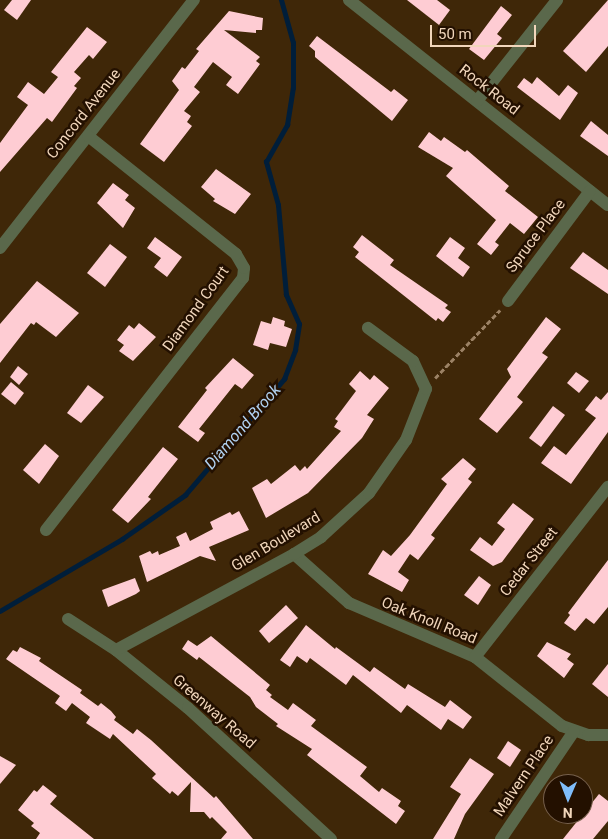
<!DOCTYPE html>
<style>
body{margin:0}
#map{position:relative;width:608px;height:839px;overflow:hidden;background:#3f2708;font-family:Roboto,sans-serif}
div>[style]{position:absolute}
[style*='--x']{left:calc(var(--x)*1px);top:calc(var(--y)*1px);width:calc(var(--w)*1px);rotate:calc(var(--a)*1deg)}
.stream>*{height:4.5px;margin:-2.25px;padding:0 2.25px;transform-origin:2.25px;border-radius:2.25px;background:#001e3a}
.building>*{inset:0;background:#feccd3}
.path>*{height:2.5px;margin-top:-1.25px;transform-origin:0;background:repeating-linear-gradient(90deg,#9c8265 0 5px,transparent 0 7.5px)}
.minor>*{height:12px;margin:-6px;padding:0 6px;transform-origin:6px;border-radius:6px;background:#5a684b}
span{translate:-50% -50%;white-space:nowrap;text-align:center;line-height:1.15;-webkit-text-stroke:5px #231000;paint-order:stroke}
.street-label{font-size:15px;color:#f1d6bb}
.water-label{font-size:16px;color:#b1d1f0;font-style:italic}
.north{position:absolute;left:543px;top:774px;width:50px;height:50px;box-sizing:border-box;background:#231000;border:1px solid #755f4b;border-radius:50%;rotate:181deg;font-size:14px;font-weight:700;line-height:20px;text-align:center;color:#f1d6bb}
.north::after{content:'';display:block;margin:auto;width:18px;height:22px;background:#7fbdfa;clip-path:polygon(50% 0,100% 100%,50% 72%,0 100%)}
.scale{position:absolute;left:430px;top:25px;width:106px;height:22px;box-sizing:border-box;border:2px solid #f1d6bb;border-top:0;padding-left:6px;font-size:15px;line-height:18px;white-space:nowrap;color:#f1d6bb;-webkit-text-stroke:4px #231000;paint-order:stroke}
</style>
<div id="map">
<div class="stream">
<i style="--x:0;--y:611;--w:142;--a:-30.5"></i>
<i style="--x:122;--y:539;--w:77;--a:-34.9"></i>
<i style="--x:185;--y:495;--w:153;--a:-49.5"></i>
<i style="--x:284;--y:379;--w:31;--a:-69"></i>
<i style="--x:295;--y:350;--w:26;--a:-81"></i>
<i style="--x:299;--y:324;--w:32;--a:-114"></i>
<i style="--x:286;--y:295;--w:90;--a:-95.1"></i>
<i style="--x:278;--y:205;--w:45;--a:-105.6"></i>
<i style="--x:266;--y:162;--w:43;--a:-60.4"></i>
<i style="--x:287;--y:125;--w:37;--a:-81"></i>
<i style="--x:293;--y:88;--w:45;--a:-90"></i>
<i style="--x:293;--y:43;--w:45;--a:-105.6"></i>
</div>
<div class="building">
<i style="clip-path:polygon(12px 0,31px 0,17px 20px,4px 10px)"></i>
<i style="clip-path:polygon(407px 0,437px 0,450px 10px,439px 25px)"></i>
<i style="clip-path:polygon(608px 0,608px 46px,586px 72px,563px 51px)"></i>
<i style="clip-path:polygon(501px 6px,512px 15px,497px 34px,502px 38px,484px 60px,469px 49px)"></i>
<i style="clip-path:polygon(229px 11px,263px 18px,262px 30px,256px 30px,256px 33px,224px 30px,260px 57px,256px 61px,260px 64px,238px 94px,226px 85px,232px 77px,213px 62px,194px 87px,200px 92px,184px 111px,191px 116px,187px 122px,192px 126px,164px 162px,140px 144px,179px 90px,172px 81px,182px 67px,185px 69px,199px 51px,196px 49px)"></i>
<i style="clip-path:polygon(87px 27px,107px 42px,93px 59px,89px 55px,74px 72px,81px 78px,74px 86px,77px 88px,52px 122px,47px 118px,0 172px,0 143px,28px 105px,17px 97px,28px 82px,44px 94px,58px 77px,51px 72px)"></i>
<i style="clip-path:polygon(317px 36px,391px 92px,394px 89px,408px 100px,392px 121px,315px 57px,315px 51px,309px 46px)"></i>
<i style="clip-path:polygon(537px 77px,559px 96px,568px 85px,578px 93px,560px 120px,517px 87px,524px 78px,532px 84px)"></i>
<i style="clip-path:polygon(591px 121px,608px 135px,608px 156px,580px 136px)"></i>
<i style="clip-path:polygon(429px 132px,441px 141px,444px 137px,465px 152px,467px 150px,509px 186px,505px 191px,538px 217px,524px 234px,510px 223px,495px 242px,499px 245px,491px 255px,477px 244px,496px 220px,446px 176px,453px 168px,418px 147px)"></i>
<i style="clip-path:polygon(216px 169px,251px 194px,235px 214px,213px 201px,215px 199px,201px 187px)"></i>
<i style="clip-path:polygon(113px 183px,129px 195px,125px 200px,135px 208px,123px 228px,97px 203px)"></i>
<i style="clip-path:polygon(362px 235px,394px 260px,390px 265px,448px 305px,445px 308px,451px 312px,443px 322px,438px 318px,436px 321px,355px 257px,359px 252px,353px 247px)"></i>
<i style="clip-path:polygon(155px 237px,182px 257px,167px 277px,154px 267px,161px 258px,147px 248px)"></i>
<i style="clip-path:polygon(450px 237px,465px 248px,458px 258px,470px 267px,463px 277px,436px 256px)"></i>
<i style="clip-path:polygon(110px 244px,127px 257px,105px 287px,87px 273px)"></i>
<i style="clip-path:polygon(583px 252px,608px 270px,608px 294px,570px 268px)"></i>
<i style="clip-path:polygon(37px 281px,79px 313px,56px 337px,36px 322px,34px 325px,31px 323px,0 363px,0 324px)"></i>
<i style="clip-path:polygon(273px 317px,285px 321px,284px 326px,292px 329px,286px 347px,270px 343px,268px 350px,253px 345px,261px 321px,271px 324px)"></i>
<i style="clip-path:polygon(546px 317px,561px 329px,542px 353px,548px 357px,517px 397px,523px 402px,497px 433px,479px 419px,511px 377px,507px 369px)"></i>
<i style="clip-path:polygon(139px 323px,156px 337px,133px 361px,119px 351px,124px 345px,117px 340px,129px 325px,134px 329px)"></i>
<i style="clip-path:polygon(233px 358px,254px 375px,242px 389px,235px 384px,199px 429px,205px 433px,198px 442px,178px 427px,207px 390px,205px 388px)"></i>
<i style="clip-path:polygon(18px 366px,28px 374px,19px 385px,10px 377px)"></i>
<i style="clip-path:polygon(360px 371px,370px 380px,374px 375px,389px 388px,367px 415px,374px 419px,362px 438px,308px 493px,266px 518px,252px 488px,267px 479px,271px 484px,295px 465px,300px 471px,305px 466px,307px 469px,341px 431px,334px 427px,338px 421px,335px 419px,356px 391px,349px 384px)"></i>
<i style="clip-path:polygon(576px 372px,589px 381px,579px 393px,567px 383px)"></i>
<i style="clip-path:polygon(11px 382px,24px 393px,15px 405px,1px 394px)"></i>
<i style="clip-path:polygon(88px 385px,104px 397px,81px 423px,67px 413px)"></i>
<i style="clip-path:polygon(608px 392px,608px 432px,571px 484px,541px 463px,554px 446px,566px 455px,596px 418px,585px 410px,596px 396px,601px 400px)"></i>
<i style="clip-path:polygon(553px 406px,565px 415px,541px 447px,529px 438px)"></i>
<i style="clip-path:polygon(45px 444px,59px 456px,39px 484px,23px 470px)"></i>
<i style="clip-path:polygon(163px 447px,178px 459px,148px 497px,151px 499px,128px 523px,112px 510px)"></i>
<i style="clip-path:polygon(463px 458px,476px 469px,468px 479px,472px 482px,431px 535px,435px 538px,418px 560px,410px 554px,398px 572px,409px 580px,402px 592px,368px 574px,383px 550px,391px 556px,410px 535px,447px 484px,441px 479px)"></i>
<i style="clip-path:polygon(513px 503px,534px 519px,502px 562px,493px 566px,470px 550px,480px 537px,492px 546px,505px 529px,497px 523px)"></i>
<i style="clip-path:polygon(239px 511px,249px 530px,209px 547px,216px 561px,200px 556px,147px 582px,139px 556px,150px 551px,152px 554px,158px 551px,159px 555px,180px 546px,176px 537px,186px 532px,190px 541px,213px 529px,210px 522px,230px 512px,232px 515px)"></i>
<i style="clip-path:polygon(608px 560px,608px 607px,594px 624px,586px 618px,575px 631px,564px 623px,570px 615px,568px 613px)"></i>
<i style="clip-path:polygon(479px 576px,491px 585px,478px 605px,464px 595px)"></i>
<i style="clip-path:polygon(135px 578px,140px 591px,136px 594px,108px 607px,102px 590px)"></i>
<i style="clip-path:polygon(286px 605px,298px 618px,269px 643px,259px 631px)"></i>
<i style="clip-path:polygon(306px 625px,335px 649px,336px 647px,370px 672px,374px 667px,405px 689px,408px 684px,445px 707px,450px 700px,472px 717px,463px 729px,448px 719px,441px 730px,407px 705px,401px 713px,353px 675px,346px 685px,310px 658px,307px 663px,297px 656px,290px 667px,280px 660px)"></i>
<i style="clip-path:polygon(211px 636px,270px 685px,266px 690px,272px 695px,270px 697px,288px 710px,293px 703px,316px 720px,311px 726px,367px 767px,360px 776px,379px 792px,382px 788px,401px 801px,398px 806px,405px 811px,396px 824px,307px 755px,312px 749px,276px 726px,278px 724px,256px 707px,250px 697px,199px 657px,197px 660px,182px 649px,188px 640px,197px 646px)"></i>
<i style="clip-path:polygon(547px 642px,571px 654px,567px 659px,574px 664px,564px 678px,537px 656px)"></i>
<i style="clip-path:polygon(20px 647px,41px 658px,39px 661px,82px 690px,80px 693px,98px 706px,101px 703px,111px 711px,116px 717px,114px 720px,133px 734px,137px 729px,151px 740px,214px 798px,216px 796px,253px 839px,221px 839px,227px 832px,212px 817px,210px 819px,204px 812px,190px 812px,191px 782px,178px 796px,172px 791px,170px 794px,152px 778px,156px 774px,113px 734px,110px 739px,86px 723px,90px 717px,72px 703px,66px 711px,55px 703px,60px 696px,6px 659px,13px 650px,17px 652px)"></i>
<i style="clip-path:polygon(608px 664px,608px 697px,592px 684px)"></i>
<i style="clip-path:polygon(508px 741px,521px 750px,510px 767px,497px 758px)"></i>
<i style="clip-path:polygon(0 756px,16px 765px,0 784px)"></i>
<i style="clip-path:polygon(470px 758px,494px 774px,465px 814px,454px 839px,433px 839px,461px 794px,450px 787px)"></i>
<i style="clip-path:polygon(43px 785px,57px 796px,50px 804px,94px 839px,36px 839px,40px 833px,31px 826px,34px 823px,18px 810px,34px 790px,37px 792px)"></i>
<i style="clip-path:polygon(599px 794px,608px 801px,608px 821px,593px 839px,563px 839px)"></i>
</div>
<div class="path">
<i style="--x:435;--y:378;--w:94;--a:-46.3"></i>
</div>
<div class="minor">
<i style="--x:349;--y:0;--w:330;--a:38.4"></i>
<i style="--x:477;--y:101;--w:129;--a:-51.6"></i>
<i style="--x:0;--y:248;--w:315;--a:-52"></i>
<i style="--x:508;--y:301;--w:137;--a:-53.3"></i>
<i style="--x:46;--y:530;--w:320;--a:-52"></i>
<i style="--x:243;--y:278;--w:10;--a:-84"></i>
<i style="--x:244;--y:268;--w:16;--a:-120"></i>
<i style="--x:236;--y:254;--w:189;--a:-141.4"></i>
<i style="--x:294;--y:554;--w:74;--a:41.7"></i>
<i style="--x:349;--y:603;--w:137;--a:23.2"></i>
<i style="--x:475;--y:657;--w:111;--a:38.4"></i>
<i style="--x:562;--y:726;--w:28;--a:19"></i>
<i style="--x:588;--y:735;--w:20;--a:0"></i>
<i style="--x:68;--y:619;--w:57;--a:32.9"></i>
<i style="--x:116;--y:650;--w:92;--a:38.9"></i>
<i style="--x:188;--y:708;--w:194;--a:42.5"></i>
<i style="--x:116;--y:650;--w:202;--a:-28.3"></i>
<i style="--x:294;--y:554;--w:32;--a:-32"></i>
<i style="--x:321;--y:537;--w:65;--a:-42.5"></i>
<i style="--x:369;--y:493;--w:65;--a:-55.1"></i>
<i style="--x:406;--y:440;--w:55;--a:-68.6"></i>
<i style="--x:426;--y:389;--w:31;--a:-115"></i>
<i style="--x:413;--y:361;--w:56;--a:-143.7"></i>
<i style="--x:475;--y:657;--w:216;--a:-52"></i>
<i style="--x:501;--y:839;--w:130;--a:-55.9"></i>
</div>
<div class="street-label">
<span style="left:489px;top:90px;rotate:38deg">Rock Road</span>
<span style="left:84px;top:114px;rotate:-52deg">Concord Avenue</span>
<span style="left:536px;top:236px;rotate:-53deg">Spruce Place</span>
<span style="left:196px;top:309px;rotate:-54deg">Diamond Court</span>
<span style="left:276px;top:542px;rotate:-31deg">Glen Boulevard</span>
<span style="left:529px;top:562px;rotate:-52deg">Cedar Street</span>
<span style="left:429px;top:621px;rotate:22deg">Oak Knoll Road</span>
<span style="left:214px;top:712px;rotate:41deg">Greenway Road</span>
<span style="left:524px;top:776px;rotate:-56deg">Malvern Place</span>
</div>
<div class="water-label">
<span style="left:243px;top:427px;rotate:-49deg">Diamond Brook</span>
</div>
<div class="north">N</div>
<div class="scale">50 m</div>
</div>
